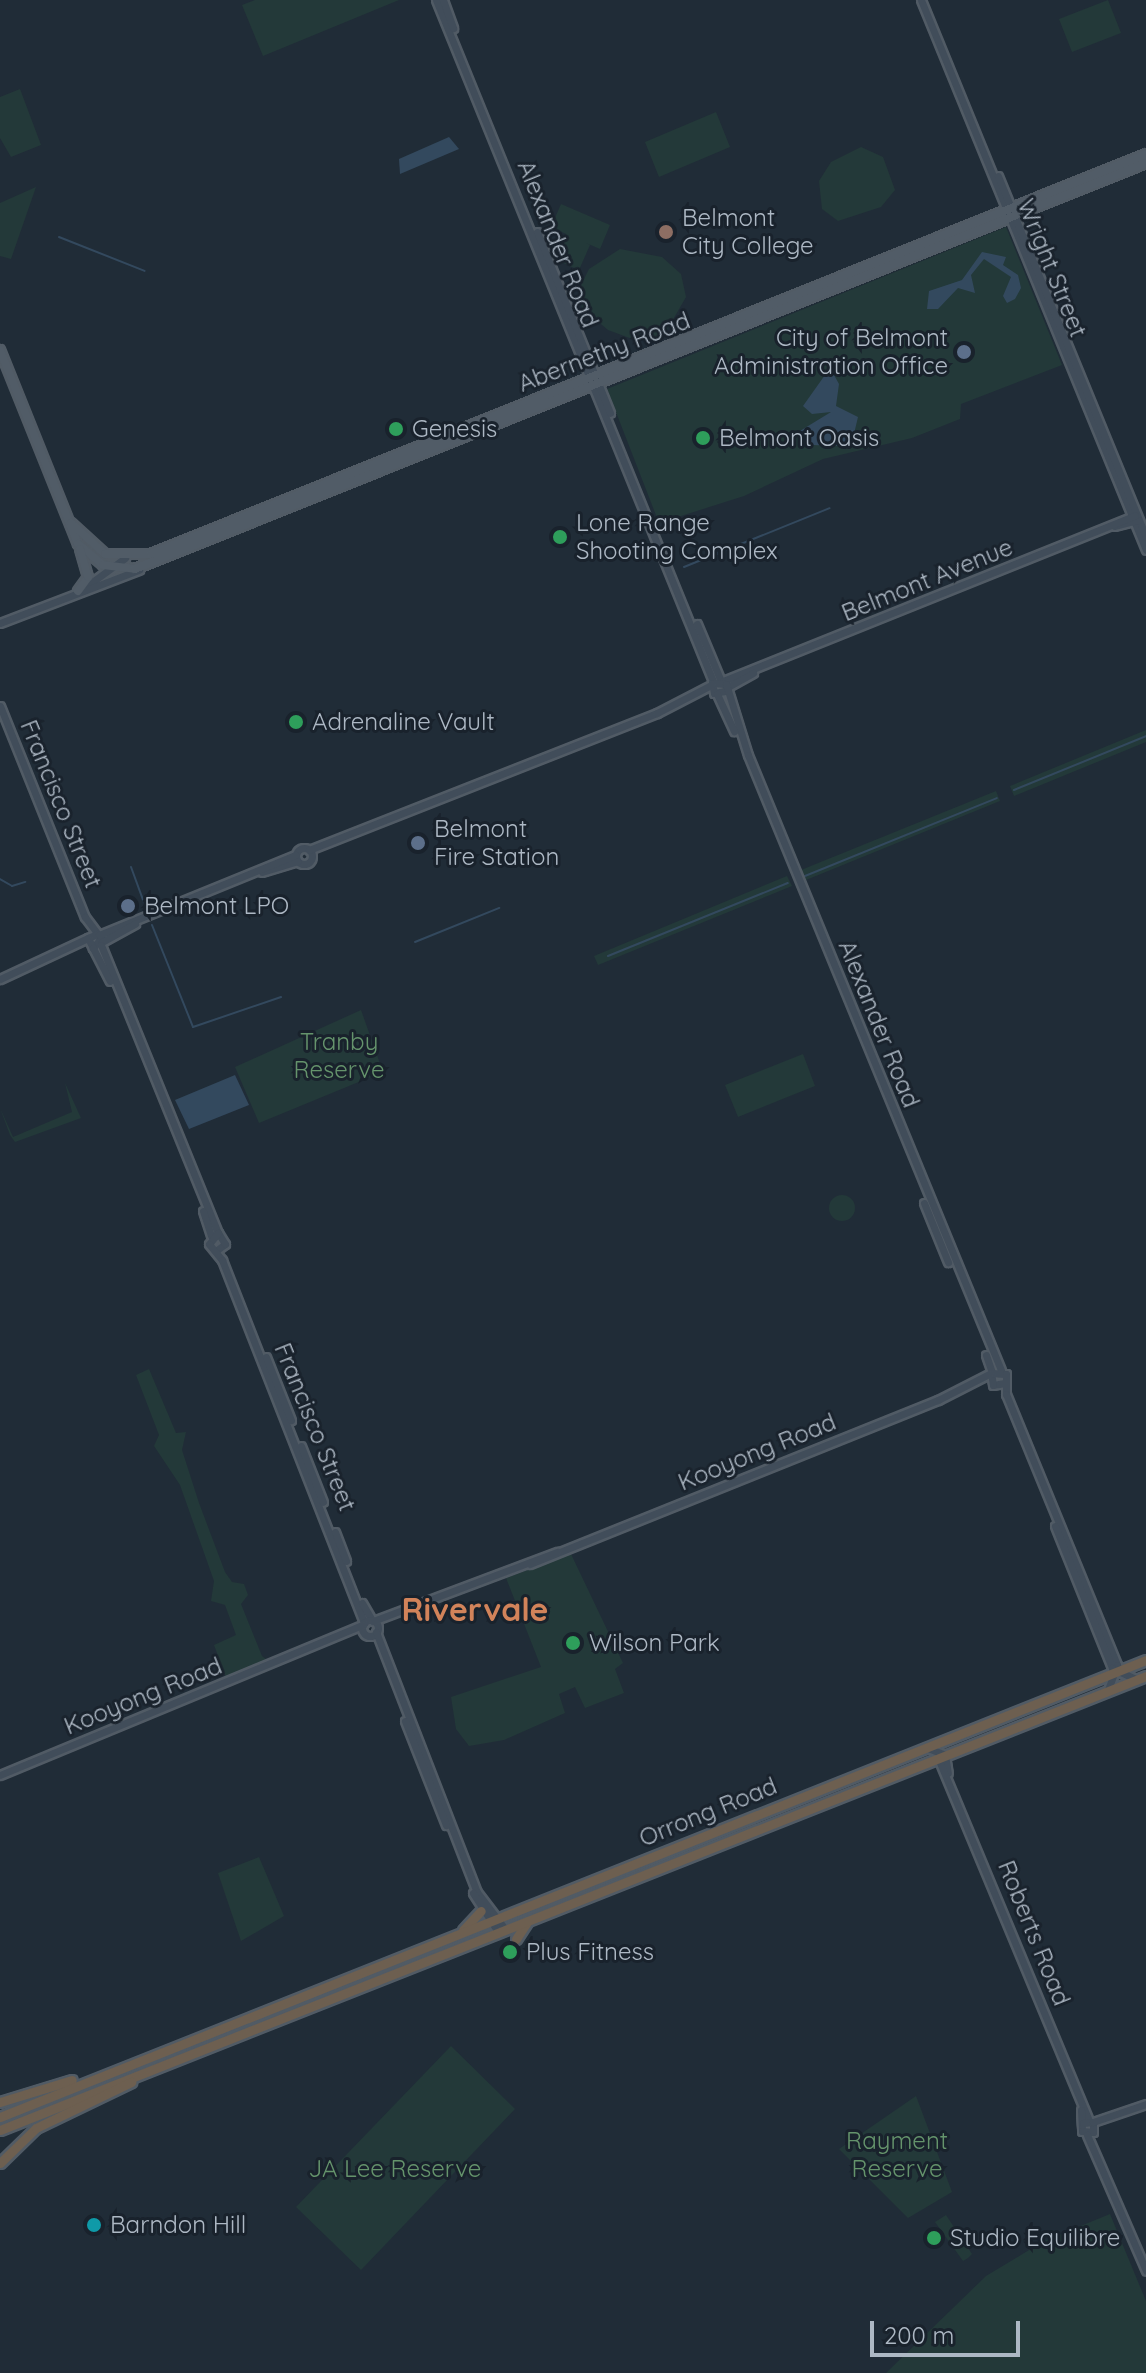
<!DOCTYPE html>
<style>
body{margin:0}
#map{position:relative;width:1146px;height:2373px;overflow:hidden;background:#202c37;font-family:Quicksand,sans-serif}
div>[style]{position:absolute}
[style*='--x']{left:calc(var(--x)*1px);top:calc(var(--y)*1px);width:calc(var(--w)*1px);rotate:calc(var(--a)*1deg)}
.green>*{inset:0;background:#233939}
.round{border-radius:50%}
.water>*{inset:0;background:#33495e}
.stream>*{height:2px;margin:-1px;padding:0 1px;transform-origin:1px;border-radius:1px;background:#33495e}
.roads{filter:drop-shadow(2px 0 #515b65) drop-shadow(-2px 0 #515b65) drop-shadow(0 2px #515b65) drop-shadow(0 -2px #515b65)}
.secondary>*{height:7px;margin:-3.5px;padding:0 3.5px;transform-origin:3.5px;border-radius:3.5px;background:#414d5a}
.secondary>.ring{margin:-3.5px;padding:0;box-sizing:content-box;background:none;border:7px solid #414d5a;border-radius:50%}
.primary>*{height:8px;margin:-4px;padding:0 4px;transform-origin:4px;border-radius:4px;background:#515c67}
.highway>*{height:9px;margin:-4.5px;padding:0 4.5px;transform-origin:4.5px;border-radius:4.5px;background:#6d5f50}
.dots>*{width:22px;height:22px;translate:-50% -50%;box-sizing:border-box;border:4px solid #19222c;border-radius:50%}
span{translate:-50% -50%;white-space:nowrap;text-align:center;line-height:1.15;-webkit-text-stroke:6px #19222c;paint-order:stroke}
.poi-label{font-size:24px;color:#adb8c4}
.left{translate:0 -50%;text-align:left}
.right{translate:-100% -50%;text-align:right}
.street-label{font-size:24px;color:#adb8c4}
.park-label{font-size:24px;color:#65946c}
.district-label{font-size:32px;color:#d2835a;font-weight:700}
.scale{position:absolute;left:870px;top:2321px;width:150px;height:36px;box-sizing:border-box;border:4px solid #adb8c4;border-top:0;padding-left:10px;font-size:24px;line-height:28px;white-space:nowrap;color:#adb8c4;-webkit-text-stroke:6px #19222c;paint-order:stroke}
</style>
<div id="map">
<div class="green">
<i style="clip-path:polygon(255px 0,399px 0,263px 56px,242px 5px)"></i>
<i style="clip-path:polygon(1108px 0,1121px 33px,1072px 52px,1059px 19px)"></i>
<i style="clip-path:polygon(20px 89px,41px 145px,11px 157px,0 138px,0 97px)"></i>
<i style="clip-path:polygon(716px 112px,730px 147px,659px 177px,645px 142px)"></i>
<i style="clip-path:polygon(861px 147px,883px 157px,895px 190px,881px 207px,838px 221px,822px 209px,819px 181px,831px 162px)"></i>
<i style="clip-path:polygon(36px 187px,11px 259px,0 256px,0 203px)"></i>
<i style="clip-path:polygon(561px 204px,610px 225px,600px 249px,586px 243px,590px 245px,579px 270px,554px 259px,566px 234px,551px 227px)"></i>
<i style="clip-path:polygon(1006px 227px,1062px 365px,961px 404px,960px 419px,912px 438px,823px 459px,744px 496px,659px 523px,607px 389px)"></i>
<i style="clip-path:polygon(620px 249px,662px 257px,681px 274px,686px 297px,663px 337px,635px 340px,608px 330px,582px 308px,579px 289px,589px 269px)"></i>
<i style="clip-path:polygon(1146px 730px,1146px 742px,1014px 796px,1010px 786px)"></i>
<i style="clip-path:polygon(996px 791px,1000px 801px,806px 880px,801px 870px)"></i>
<i style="clip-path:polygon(787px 876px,792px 886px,598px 965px,594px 956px)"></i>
<i style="clip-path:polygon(361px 1010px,383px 1072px,259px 1123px,235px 1067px)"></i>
<i style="clip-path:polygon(803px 1054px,815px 1086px,738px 1117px,725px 1085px)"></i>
<i style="clip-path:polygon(65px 1083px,81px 1118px,15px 1142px,10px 1135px,0 1108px,13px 1137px,72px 1112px)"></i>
<i class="round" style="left:829px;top:1195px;width:26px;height:26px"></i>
<i style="clip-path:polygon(149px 1369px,176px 1433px,186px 1432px,182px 1450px,199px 1503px,225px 1572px,232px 1582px,244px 1584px,248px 1595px,241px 1604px,262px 1656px,271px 1663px,227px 1680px,214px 1645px,236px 1635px,225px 1605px,211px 1601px,214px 1581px,180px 1485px,154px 1446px,159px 1435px,136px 1375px)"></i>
<i style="clip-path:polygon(571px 1554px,623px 1663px,615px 1669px,624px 1693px,585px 1708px,575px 1687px,559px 1694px,565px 1713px,504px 1740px,469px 1746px,456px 1729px,451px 1697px,541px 1667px,506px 1578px)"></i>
<i style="clip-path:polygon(259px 1857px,284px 1916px,241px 1941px,218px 1873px)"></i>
<i style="clip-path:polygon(451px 2046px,515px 2109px,361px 2270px,296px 2207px)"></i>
<i style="clip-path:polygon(916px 2096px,952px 2192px,908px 2218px,839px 2149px)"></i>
<i style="clip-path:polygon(1110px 2214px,1146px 2301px,1146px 2373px,886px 2373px,986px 2276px,1044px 2241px)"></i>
<i style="clip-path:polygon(946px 2215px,972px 2254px,968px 2258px,963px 2261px,935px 2222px)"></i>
</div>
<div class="water">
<i style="clip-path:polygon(449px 137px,459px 149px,400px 174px,399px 159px)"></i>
<i style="clip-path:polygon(982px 252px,1006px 257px,1003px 265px,1018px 275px,1021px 288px,1015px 299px,1007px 303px,1003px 296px,1011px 277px,984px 259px,971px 275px,975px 293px,958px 288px,938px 309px,927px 309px,929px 291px,962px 280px)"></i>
<i style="clip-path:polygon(825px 375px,834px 375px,839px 384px,836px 406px,858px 417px,853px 438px,839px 446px,812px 445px,795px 434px,831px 412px,812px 414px,803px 406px)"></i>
<i style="clip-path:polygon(235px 1075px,249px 1105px,189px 1129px,175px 1100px)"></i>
</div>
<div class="stream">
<i style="--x:59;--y:237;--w:92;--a:21.6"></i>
<i style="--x:684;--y:567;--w:157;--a:-22"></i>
<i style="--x:1014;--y:790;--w:143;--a:-22.2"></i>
<i style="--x:131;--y:867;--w:44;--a:69.9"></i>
<i style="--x:805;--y:876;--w:207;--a:-22.1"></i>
<i style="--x:0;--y:879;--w:14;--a:30"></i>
<i style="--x:12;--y:886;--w:14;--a:-17"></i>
<i style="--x:152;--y:925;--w:110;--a:68.1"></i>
<i style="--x:193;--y:1027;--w:93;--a:-18.8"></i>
<i style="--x:415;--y:942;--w:91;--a:-22"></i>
<i style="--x:608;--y:956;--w:194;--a:-22.1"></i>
</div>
<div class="roads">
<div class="secondary">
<i style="--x:436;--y:0;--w:735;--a:67.87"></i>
<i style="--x:443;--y:0;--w:30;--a:70"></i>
<i style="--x:921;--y:0;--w:594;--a:67.75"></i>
<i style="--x:998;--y:176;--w:390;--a:67.7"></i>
<i style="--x:537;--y:232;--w:195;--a:68"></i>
<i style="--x:1114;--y:526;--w:25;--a:-14"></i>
<i style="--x:84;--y:588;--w:51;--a:-36.2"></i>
<i style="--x:0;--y:623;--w:149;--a:-20.9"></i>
<i style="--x:697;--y:624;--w:60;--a:67.3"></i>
<i style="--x:723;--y:681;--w:444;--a:-21.9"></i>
<i style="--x:726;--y:688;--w:31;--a:-29"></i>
<i style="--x:725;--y:691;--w:11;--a:170"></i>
<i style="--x:714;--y:693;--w:10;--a:-101"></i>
<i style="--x:712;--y:683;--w:14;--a:4"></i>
<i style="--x:726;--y:684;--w:74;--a:72.8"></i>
<i style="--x:748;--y:755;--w:665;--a:67.64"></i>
<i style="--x:717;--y:694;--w:41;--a:65.3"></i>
<i style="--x:0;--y:706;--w:227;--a:68.1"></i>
<i style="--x:85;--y:917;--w:26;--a:53"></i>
<i style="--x:101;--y:938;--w:13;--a:129"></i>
<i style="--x:93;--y:948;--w:11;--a:-117"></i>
<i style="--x:88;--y:938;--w:10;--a:-24"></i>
<i class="ring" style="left:296px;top:848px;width:9px;height:9px"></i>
<i style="--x:309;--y:850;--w:374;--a:-21.5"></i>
<i style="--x:657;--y:713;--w:61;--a:-27.4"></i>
<i style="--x:262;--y:872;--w:37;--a:-17"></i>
<i style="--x:99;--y:935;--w:212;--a:-22.2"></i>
<i style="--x:102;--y:942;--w:38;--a:-29"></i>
<i style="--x:101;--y:945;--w:311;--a:67.9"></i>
<i style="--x:93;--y:948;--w:37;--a:63"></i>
<i style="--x:0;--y:979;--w:97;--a:-25"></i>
<i style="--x:924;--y:1203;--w:64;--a:67.9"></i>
<i style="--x:203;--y:1211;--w:26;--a:72"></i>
<i style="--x:217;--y:1250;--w:10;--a:-37"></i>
<i style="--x:225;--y:1244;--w:13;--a:-122"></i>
<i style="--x:218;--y:1233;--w:14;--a:129"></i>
<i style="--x:209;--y:1244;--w:21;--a:51"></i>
<i style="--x:222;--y:1260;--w:390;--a:68.6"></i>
<i style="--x:986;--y:1355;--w:18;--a:71"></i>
<i style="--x:266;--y:1357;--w:68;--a:68.4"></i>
<i style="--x:1005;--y:1383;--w:12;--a:171"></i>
<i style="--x:993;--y:1385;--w:12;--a:-99"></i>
<i style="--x:991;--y:1373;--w:15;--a:4"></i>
<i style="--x:1006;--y:1374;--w:20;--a:90"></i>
<i style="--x:1006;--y:1394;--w:293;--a:67.7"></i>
<i style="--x:1117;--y:1665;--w:27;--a:110"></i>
<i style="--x:301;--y:1446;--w:60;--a:68.6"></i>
<i style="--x:1055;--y:1526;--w:153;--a:68.1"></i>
<i style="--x:1112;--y:1668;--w:26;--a:25"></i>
<i style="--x:335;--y:1532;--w:31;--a:69"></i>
<i style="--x:530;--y:1564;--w:440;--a:-21.9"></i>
<i style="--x:938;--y:1400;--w:59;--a:-27"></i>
<i style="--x:362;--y:1603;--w:20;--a:60"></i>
<i class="ring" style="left:362px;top:1620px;width:9px;height:9px"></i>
<i style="--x:373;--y:1621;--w:197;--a:-20.6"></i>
<i style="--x:376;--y:1632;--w:279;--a:68.8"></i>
<i style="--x:477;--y:1892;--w:46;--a:52.9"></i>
<i style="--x:405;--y:1721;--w:112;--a:68.5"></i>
<i style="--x:928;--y:1748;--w:18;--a:22"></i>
<i style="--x:945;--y:1755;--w:18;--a:81"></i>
<i style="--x:938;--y:1758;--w:392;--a:67.4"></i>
<i style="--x:0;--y:1775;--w:393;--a:-22.5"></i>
<i style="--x:473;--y:1893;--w:46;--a:57.3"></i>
<i style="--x:1081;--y:2110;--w:21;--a:87"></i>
<i style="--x:1082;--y:2131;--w:11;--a:5"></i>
<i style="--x:1093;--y:2132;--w:10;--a:-90"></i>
<i style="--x:1093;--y:2122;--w:10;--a:174"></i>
<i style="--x:1093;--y:2122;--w:56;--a:-18.8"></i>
<i style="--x:1087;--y:2135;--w:148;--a:66.5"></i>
</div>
<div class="primary">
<i style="--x:0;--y:350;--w:209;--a:68.1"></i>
<i style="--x:78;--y:544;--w:33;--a:40"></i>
<i style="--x:103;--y:565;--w:32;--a:7"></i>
<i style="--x:135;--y:569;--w:1089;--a:-21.88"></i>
<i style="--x:71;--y:523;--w:46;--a:42.4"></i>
<i style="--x:105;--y:554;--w:46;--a:0"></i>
<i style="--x:151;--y:554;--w:1072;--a:-21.9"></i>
<i style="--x:78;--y:591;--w:17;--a:-54"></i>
<i style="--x:88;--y:577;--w:29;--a:-106"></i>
</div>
<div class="highway">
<i style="--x:463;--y:1930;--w:26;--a:-47"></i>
<i style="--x:516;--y:1939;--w:20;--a:-57"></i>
<i style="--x:0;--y:2102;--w:75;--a:-17"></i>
<i style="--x:0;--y:2117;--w:1234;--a:-21.74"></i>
<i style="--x:0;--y:2130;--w:1233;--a:-21.61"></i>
<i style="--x:0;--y:2163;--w:50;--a:-44.2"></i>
<i style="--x:36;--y:2128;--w:106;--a:-25.8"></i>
</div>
</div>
<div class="dots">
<i style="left:666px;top:232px;background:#8d6e63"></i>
<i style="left:964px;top:352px;background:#5c6f8a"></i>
<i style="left:396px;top:429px;background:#2e9e5b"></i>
<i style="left:703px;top:438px;background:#2e9e5b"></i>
<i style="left:560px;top:537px;background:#2e9e5b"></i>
<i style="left:296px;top:722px;background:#2e9e5b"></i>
<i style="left:418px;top:843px;background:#5c6f8a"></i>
<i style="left:128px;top:906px;background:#5c6f8a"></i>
<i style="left:573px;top:1643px;background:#2e9e5b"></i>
<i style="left:510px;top:1952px;background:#2e9e5b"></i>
<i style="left:94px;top:2225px;background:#0f9aa8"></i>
<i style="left:934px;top:2238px;background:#2e9e5b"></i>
</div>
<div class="poi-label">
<span class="left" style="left:682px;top:232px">Belmont<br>City College</span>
<span class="right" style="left:948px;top:352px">City of Belmont<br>Administration Office</span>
<span class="left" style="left:412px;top:429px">Genesis</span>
<span class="left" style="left:719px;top:438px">Belmont Oasis</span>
<span class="left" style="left:576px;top:537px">Lone Range<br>Shooting Complex</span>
<span class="left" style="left:312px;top:722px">Adrenaline Vault</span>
<span class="left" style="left:434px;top:843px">Belmont<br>Fire Station</span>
<span class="left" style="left:144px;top:906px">Belmont LPO</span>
<span class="left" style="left:589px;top:1643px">Wilson Park</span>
<span class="left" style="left:526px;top:1952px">Plus Fitness</span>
<span class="left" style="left:110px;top:2225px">Barndon Hill</span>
<span class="left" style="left:950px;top:2238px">Studio Equilibre</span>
</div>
<div class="street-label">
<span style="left:558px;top:244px;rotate:68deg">Alexander Road</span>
<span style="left:1052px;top:268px;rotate:68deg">Wright Street</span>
<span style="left:604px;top:352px;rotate:-21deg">Abernethy Road</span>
<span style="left:927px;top:580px;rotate:-22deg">Belmont Avenue</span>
<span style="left:61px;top:804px;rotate:68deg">Francisco Street</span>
<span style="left:879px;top:1024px;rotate:68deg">Alexander Road</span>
<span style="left:315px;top:1427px;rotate:68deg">Francisco Street</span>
<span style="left:757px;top:1452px;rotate:-22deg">Kooyong Road</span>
<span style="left:143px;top:1696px;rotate:-22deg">Kooyong Road</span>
<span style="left:708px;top:1812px;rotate:-22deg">Orrong Road</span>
<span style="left:1034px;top:1933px;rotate:68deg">Roberts Road</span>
</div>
<div class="park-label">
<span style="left:339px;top:1056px">Tranby<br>Reserve</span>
<span style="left:897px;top:2155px">Rayment<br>Reserve</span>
<span style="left:395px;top:2169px">JA Lee Reserve</span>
</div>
<div class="district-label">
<span style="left:475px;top:1609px">Rivervale</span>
</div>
<div class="scale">200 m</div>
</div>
